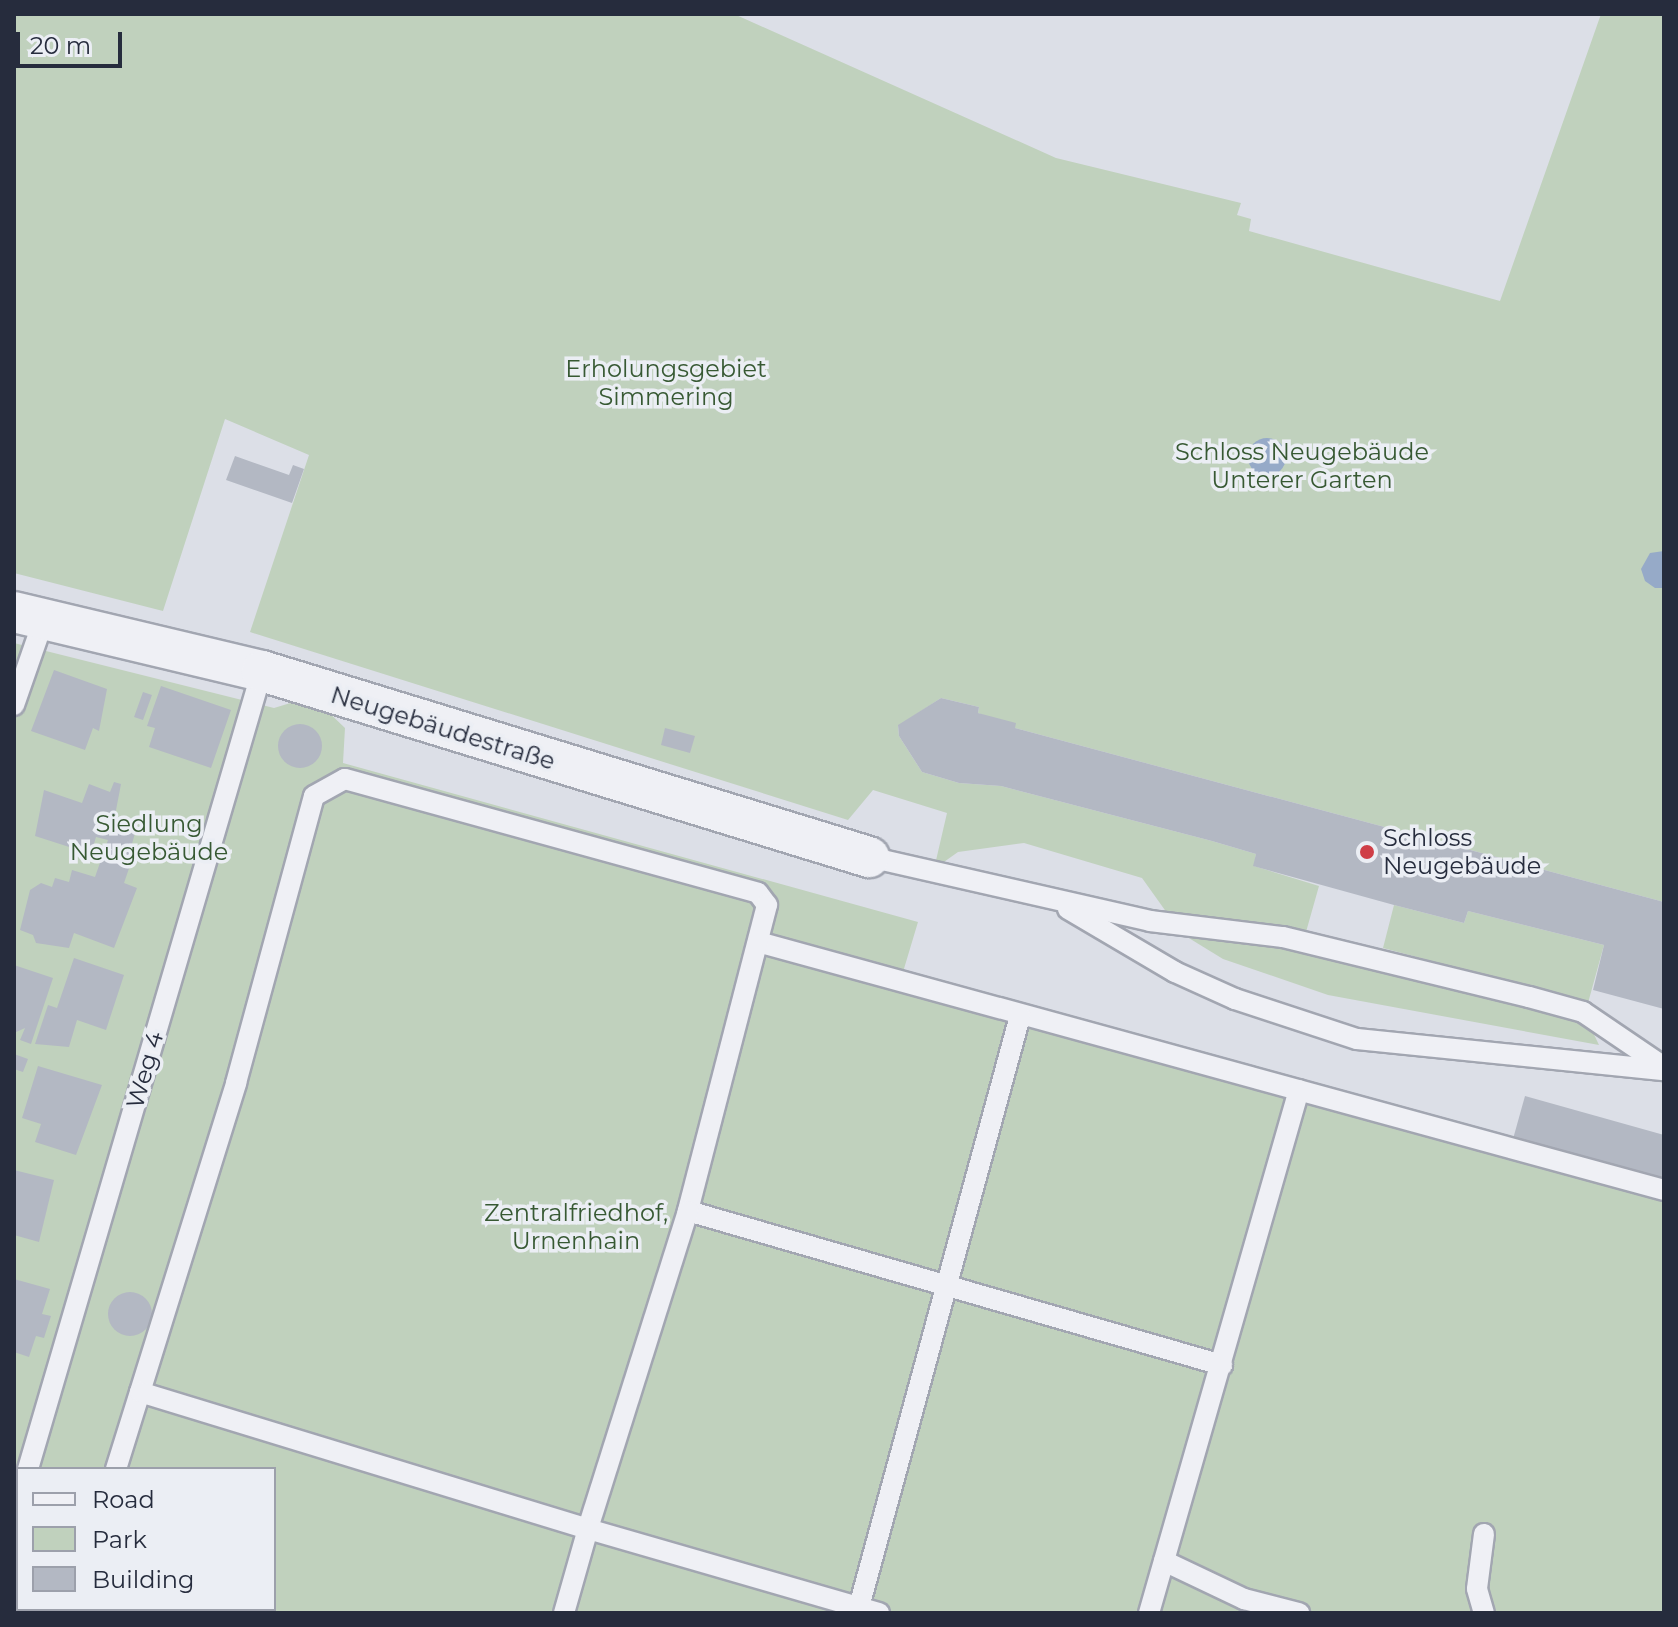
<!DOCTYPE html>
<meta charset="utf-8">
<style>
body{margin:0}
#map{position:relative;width:1678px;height:1627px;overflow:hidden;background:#dcdfe7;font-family:Montserrat,sans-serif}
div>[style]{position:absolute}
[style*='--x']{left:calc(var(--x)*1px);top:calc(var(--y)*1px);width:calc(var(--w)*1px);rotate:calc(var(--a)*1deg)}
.green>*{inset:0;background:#c0d1bd}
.water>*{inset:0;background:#96aac8}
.round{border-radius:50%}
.building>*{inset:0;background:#b3b8c3}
.roads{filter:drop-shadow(2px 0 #a2a6b1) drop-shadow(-2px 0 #a2a6b1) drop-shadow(0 2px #a2a6b1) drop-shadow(0 -2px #a2a6b1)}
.service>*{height:20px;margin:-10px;padding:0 10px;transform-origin:10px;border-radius:10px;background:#eff0f5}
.minor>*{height:40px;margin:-20px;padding:0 20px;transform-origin:20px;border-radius:20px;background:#eff0f5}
.dots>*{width:22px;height:22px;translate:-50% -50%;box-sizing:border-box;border:4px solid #ebeef4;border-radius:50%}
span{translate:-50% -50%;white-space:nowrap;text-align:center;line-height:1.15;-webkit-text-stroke:7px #ebeef4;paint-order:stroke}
.park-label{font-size:24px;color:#375933}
.street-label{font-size:24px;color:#262c3d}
.poi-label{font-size:24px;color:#262c3d}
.left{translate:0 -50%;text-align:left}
.frame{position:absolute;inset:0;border:16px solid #262c3d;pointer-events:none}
.legend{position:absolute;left:16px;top:1467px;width:260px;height:144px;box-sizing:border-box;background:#ebeef4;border:2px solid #9ca0ab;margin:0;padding:10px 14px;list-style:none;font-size:24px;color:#262c3d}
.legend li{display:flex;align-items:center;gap:16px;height:40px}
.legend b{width:40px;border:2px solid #9ca0ab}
.scale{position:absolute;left:16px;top:32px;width:106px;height:36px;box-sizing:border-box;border:4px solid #262c3d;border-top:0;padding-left:10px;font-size:24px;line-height:28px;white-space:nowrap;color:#262c3d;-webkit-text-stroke:6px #ebeef4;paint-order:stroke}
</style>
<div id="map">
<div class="green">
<i style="clip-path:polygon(14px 14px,734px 14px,1056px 158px,1241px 203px,1237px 215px,1251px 219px,1249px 231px,1500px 301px,1601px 14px,1664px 14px,1664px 902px,1015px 728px,978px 713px,979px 707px,941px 698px,898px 726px,899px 736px,922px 772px,959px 783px,1001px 786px,1212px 841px,1256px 854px,1254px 866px,1319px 886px,1306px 932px,1167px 913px,1142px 878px,1024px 843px,958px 852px,934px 869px,947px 813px,873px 790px,848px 820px,250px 632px,309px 455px,225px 419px,163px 611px,14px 573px)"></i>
<i style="clip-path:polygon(evenodd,14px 643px,274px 708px,297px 701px,322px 706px,345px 728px,343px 763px,918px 922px,903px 972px,1664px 1180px,1664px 1613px,14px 1613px,14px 643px,18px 1469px,274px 1469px,274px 1609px,18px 1609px,18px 1469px)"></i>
<i style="clip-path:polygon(1394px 905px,1464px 923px,1468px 911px,1604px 945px,1588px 1003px,1383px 948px)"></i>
<i style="clip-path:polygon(1179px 932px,1281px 945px,1589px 1024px,1599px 1045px,1328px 995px,1223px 959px)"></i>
</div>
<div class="water">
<i class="round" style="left:1248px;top:438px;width:38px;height:38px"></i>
<i style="clip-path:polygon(1664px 551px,1664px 588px,1655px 588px,1645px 581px,1641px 569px,1650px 553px)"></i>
</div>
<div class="building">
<i style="clip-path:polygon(235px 456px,289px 475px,293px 465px,304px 469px,292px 503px,226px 480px)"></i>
<i style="clip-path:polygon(54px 670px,107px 689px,99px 731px,93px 728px,85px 750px,31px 731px)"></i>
<i style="clip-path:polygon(161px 686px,231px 710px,211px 768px,149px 747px,155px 728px,147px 726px)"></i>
<i style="clip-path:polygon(143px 692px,152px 695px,143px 720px,134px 717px)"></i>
<i style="clip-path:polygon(941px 698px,979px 707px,978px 713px,1016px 723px,1015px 728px,1664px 902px,1664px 1009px,1593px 990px,1604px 945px,1468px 911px,1464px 923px,1394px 905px,1253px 866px,1256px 854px,1212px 841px,1001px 786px,959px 783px,922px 772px,899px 736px,898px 725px)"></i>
<i class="round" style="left:278px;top:724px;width:44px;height:44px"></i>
<i style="clip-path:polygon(665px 728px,695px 736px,690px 753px,661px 745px)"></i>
<i style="clip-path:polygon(114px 782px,121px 784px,113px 826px,135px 833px,132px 844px,137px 845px,124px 883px,137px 888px,114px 948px,74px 933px,69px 948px,36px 943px,33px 935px,20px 930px,30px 890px,41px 883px,52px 887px,55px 878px,69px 882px,72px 870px,95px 877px,108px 840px,96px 837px,91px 854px,35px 836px,44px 790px,82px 803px,89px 784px,110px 792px)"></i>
<i style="clip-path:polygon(74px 958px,124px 975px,106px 1030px,77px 1020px,69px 1047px,35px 1044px,48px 1005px,57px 1008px)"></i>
<i style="clip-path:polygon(14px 965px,53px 978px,31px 1044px,20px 1040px,25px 1028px,14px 1033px)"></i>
<i style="clip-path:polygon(14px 1054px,28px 1059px,23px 1072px,14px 1069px)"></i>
<i style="clip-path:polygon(38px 1066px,102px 1085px,76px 1155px,35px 1142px,41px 1124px,22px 1118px)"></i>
<i style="clip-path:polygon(1525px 1096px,1664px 1135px,1664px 1180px,1513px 1139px)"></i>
<i style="clip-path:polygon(14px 1170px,54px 1180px,39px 1242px,14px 1235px)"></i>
<i style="clip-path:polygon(14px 1279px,50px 1289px,42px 1314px,51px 1316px,44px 1338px,36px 1336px,29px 1357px,14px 1352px)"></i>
<i class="round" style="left:108px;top:1292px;width:44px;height:44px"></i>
</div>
<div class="roads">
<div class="service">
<i style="--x:14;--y:705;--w:91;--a:-70.8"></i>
<i style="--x:869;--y:857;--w:288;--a:12.8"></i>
<i style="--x:1150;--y:921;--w:134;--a:6.9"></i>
<i style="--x:1283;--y:937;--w:253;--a:13.7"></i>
<i style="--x:1529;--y:997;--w:56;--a:15.5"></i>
<i style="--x:1583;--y:1012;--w:98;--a:34.2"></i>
<i style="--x:1068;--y:909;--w:124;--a:30.5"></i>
<i style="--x:1175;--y:972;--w:66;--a:24.2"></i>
<i style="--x:1235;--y:999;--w:128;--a:18.2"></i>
<i style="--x:1357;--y:1039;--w:309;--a:5.8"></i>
<i style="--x:758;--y:942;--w:939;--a:15.31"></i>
<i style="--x:688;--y:1211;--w:556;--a:16.09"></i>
<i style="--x:28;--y:1469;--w:832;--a:-73.66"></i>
<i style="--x:116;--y:1469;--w:81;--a:-72.7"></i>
<i style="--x:140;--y:1392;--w:324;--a:-72.7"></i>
<i style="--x:236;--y:1083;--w:297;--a:-74.8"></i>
<i style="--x:314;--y:796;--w:35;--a:-29"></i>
<i style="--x:345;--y:779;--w:428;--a:15.4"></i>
<i style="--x:758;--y:893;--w:15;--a:53"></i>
<i style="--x:767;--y:905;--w:316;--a:104.5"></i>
<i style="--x:688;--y:1211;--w:333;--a:107.5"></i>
<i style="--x:588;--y:1529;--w:468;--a:-163"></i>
<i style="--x:14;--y:1519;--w:15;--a:-74"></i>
<i style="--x:1484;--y:1534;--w:55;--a:97.3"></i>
<i style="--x:1477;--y:1589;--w:25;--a:74"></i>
<i style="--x:1164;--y:1561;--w:89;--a:25.4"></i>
<i style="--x:1244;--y:1599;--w:57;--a:14.3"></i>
<i style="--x:859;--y:1607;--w:613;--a:-74.76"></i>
<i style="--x:73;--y:1613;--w:4;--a:-76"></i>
<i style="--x:564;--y:1613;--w:87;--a:-74.1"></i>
<i style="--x:588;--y:1529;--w:303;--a:16.1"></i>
<i style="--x:1149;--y:1613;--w:544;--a:-74"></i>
</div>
<div class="minor">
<i style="--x:14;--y:612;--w:255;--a:13.4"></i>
<i style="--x:262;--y:671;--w:635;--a:17.04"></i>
</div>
</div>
<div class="dots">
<i style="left:1367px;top:852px;background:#cf3e47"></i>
</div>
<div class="park-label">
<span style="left:666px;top:383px">Erholungsgebiet<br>Simmering</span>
<span style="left:1302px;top:466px">Schloss Neugebäude<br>Unterer Garten</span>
<span style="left:149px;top:838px">Siedlung<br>Neugebäude</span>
<span style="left:576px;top:1227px">Zentralfriedhof,<br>Urnenhain</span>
</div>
<div class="street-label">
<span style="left:443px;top:728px;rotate:17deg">Neugebäudestraße</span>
<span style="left:145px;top:1070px;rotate:-74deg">Weg 4</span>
</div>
<div class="poi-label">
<span class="left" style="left:1383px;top:852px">Schloss<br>Neugebäude</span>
</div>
<div class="frame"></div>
<ul class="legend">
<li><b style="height:10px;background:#eff0f5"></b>Road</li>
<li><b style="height:22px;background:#c0d1bd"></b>Park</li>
<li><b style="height:22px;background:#b3b8c3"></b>Building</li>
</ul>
<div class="scale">20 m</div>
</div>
